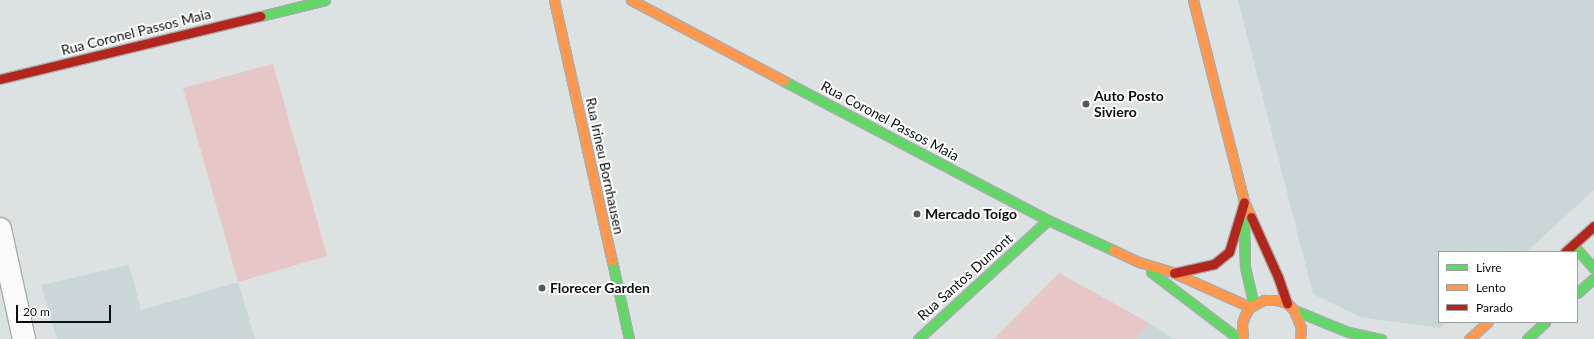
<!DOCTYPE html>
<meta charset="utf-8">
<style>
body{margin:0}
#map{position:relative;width:1594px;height:339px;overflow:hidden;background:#dce1e1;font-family:Lato,sans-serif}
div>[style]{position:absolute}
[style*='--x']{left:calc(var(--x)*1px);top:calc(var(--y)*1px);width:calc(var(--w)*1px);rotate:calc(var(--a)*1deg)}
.built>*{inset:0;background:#cad6d8}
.green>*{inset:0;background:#e7c6c8}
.roads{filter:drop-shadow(1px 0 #a8acad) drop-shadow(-1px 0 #a8acad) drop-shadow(0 1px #a8acad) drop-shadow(0 -1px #a8acad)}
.street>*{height:22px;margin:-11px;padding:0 11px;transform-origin:11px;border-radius:11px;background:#fafafa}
.fast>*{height:9px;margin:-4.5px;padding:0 4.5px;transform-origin:4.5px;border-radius:4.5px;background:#63d668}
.slow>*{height:9px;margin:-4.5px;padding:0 4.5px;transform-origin:4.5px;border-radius:4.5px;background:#ff974d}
.jam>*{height:9px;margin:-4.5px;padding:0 4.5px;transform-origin:4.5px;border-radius:4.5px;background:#b3261e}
.dots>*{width:11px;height:11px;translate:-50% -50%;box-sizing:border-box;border:2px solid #fff;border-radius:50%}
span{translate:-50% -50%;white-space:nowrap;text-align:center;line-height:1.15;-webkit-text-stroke:4px #fff;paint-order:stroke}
.street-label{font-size:14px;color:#0b0e0f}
.poi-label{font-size:14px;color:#0b0e0f;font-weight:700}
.left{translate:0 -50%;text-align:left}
.legend{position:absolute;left:1438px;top:251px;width:140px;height:72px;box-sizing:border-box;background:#fff;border:1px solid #9d9f9f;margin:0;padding:5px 7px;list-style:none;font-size:12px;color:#0b0e0f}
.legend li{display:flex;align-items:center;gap:8px;height:20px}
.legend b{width:20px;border:1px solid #9d9f9f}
.scale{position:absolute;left:16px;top:305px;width:95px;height:18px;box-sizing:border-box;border:2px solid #0b0e0f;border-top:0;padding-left:5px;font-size:12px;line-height:14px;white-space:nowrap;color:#0b0e0f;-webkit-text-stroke:3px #fff;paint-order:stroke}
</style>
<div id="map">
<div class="built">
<i style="clip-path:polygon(1238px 0,1594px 0,1594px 190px,1526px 252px,1439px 252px,1439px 322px,1447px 322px,1440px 328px,1360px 317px,1313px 294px)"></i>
<i style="clip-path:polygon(129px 265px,141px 310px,238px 282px,255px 339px,57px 339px,41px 285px)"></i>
<i style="clip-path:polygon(1149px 323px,1174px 339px,1137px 339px)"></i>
</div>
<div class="green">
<i style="clip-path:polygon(273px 64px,327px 256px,238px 282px,183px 88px)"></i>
<i style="clip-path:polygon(1059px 273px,1149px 323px,1137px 339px,994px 339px)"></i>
</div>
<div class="roads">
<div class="street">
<i style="--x:0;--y:229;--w:113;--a:77.7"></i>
</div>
<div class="fast">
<i style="--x:261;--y:16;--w:66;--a:-14"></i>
<i style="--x:784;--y:81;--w:298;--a:27.8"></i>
<i style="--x:1048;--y:220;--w:72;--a:24.8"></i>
<i style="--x:1244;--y:223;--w:44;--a:88.7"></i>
<i style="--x:1245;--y:267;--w:39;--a:77"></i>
<i style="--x:1573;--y:245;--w:31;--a:48"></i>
<i style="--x:612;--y:261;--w:80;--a:77.7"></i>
<i style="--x:1151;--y:272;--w:111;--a:37.3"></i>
<i style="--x:1577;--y:293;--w:23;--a:-41"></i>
<i style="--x:1294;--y:310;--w:58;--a:22.2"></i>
<i style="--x:1348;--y:332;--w:34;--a:12"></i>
<i style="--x:918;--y:339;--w:176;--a:-42.5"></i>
<i style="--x:1527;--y:339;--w:25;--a:-43"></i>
</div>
<div class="slow">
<i style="--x:554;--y:0;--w:267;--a:77.5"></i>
<i style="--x:631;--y:0;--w:173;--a:27.9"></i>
<i style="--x:1193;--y:0;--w:208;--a:75.8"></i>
<i style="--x:1244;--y:202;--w:17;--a:65"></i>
<i style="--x:1113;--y:250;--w:29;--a:25"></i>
<i style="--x:1139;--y:262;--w:37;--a:17"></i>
<i style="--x:1174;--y:273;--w:83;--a:24.1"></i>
<i style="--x:1243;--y:339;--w:15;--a:-94"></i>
<i style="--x:1242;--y:324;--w:9;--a:-72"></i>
<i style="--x:1245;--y:315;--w:9;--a:-58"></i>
<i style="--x:1250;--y:307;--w:16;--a:-27"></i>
<i style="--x:1264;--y:300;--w:12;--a:0"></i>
<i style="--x:1276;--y:300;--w:11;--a:15"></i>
<i style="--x:1287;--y:303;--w:10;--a:45"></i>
<i style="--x:1294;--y:310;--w:19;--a:69"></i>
<i style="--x:1301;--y:328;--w:11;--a:95"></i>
<i style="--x:1469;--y:339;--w:25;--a:-42"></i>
</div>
<div class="jam">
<i style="--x:0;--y:79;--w:268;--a:-13.6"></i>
<i style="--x:1251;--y:217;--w:66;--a:65.8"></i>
<i style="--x:1278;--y:277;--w:28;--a:71"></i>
<i style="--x:1565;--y:252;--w:39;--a:-42"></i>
<i style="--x:1174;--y:273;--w:41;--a:-12.7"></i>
<i style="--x:1214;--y:264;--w:19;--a:-39"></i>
<i style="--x:1229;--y:252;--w:52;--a:-73.3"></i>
</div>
</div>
<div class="dots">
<i style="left:1086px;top:104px;background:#545858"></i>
<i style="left:917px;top:214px;background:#545858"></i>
<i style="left:542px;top:288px;background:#545858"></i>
</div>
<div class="street-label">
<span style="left:136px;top:32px;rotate:-14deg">Rua Coronel Passos Maia</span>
<span style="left:890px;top:121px;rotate:28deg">Rua Coronel Passos Maia</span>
<span style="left:605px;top:166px;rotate:78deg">Rua Irineu Bornhausen</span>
<span style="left:965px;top:277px;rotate:-42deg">Rua Santos Dumont</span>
</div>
<div class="poi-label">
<span class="left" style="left:1094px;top:104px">Auto Posto<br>Siviero</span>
<span class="left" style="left:925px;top:214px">Mercado Toígo</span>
<span class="left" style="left:550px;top:288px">Florecer Garden</span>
</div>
<ul class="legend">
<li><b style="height:5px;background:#63d668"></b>Livre</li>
<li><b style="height:5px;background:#ff974d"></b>Lento</li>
<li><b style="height:5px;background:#b3261e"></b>Parado</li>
</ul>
<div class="scale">20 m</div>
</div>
